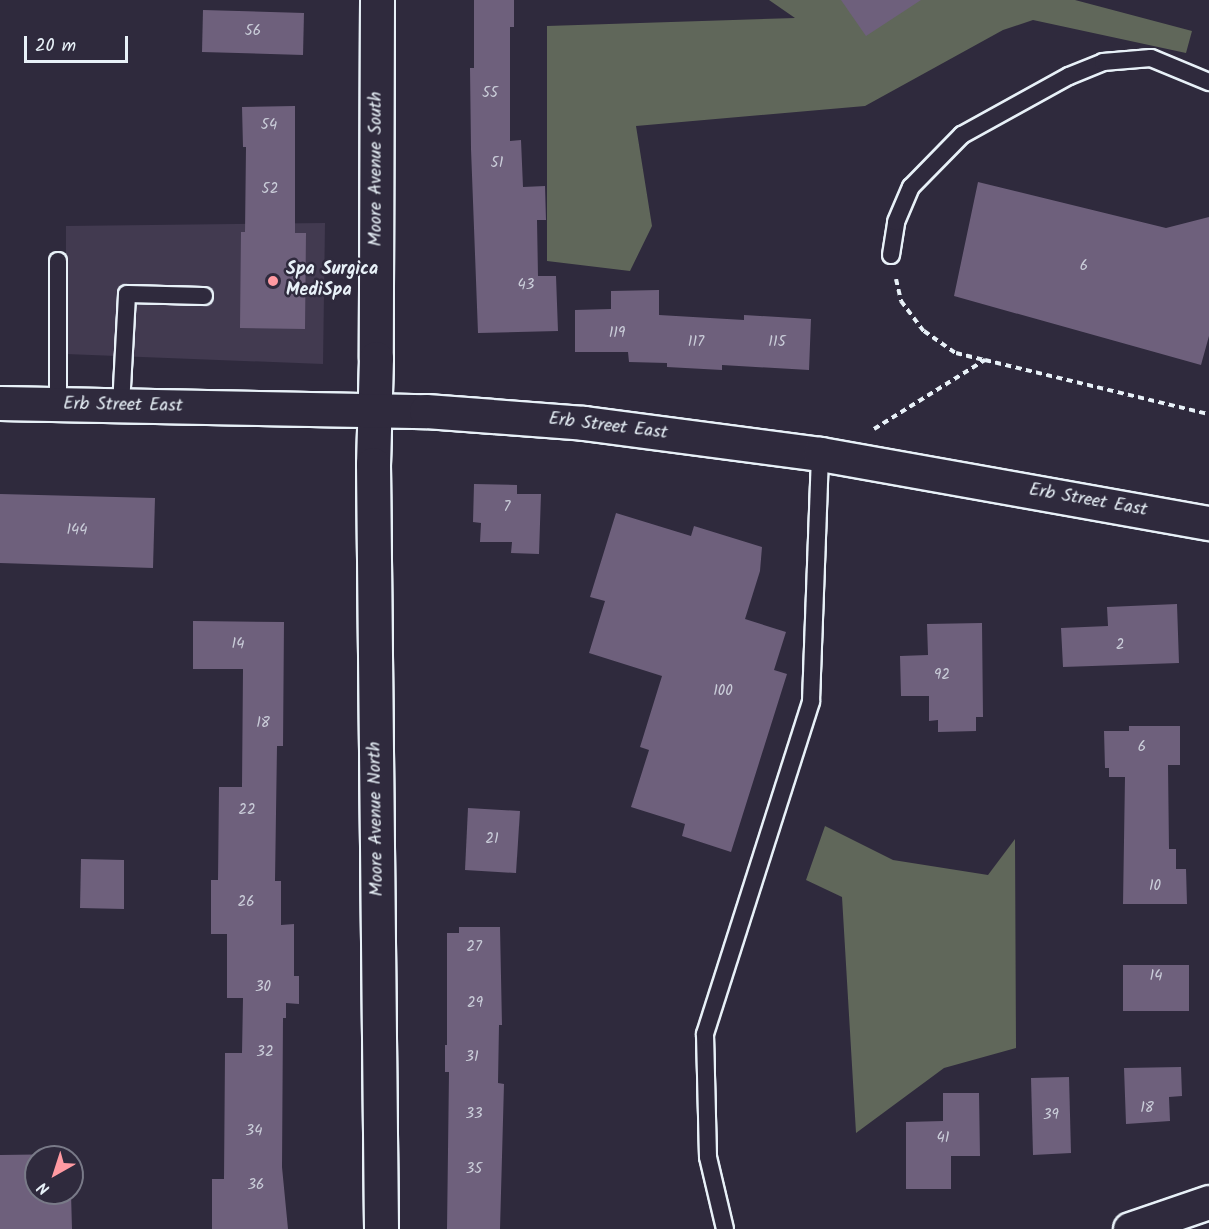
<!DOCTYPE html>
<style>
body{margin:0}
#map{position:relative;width:1209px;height:1229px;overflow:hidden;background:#2f2a3d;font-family:Kalam,sans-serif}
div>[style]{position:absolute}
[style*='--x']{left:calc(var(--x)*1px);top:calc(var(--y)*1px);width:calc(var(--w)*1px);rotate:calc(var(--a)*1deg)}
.built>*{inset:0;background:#423a50}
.green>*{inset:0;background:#60675a}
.building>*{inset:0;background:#6e607c}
.path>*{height:4px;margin-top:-2px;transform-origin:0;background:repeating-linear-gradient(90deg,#e8f1f8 0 6px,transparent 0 10.5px)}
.roads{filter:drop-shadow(2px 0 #e8f1f8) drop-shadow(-2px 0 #e8f1f8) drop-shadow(0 2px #e8f1f8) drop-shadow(0 -2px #e8f1f8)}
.service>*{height:16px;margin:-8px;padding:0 8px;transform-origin:8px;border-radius:8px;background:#2f2a3d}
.minor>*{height:33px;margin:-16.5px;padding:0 16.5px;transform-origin:16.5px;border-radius:16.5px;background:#2f2a3d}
.secondary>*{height:33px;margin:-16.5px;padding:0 16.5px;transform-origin:16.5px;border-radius:16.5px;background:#2f2a3d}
.dots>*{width:16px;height:16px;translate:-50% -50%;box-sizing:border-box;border:3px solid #2f2a3d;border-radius:50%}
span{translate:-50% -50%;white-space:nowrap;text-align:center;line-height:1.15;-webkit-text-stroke:5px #2f2a3d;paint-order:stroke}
.number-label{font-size:15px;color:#cacdd9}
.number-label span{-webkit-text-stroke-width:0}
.street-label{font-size:18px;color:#e8f1f8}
.poi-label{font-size:18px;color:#e8f1f8;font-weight:700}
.left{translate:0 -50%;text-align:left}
.north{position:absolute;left:24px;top:1145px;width:60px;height:60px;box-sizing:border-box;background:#2f2a3d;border:2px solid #797a88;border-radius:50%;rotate:219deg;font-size:16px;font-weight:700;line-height:24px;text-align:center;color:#e8f1f8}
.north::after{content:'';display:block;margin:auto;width:21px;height:27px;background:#ff9aa2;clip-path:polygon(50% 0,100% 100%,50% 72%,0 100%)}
.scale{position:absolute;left:24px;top:36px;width:104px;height:27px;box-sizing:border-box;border:3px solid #e8f1f8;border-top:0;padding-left:8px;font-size:18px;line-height:21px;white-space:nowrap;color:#e8f1f8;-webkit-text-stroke:4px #2f2a3d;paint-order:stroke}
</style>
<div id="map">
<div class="built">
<i style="clip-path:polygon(325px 223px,323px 364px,66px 354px,66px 226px)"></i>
</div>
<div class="green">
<i style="clip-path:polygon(769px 0,1075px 0,1192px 31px,1186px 53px,1033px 20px,1003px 30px,865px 106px,636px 126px,652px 226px,630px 271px,547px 261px,547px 26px,795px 18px)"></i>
<i style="clip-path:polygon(825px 826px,893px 860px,988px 875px,1015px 839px,1016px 1048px,944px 1068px,856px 1133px,842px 897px,806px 880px)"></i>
</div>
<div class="building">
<i style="clip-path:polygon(474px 0,514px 0,514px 27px,510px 27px,510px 141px,521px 140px,523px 187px,545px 186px,546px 220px,537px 220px,538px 276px,556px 276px,558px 331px,478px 333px,471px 149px,470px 68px,474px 68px)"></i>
<i style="clip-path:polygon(841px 0,921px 0,866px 36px)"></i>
<i style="clip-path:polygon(203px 10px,304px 13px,303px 55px,202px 52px)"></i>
<i style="clip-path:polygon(295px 106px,295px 233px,306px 233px,305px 329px,240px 328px,241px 232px,245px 232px,246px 147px,243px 147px,242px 107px)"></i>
<i style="clip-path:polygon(978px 182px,1166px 228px,1209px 217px,1209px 336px,1201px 365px,954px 296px)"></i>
<i style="clip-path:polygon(659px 290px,659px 315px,744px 320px,744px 315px,811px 319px,809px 370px,722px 365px,722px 370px,667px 367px,667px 363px,629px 362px,628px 352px,575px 352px,575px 310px,611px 309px,611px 291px)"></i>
<i style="clip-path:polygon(474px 484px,517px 485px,517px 494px,541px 494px,539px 554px,511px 553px,512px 542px,480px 542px,481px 523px,473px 522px)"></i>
<i style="clip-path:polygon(0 494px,155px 498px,153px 568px,0 563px)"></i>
<i style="clip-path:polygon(616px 513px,691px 536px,694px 526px,762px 547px,760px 571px,745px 619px,786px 632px,774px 670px,787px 674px,731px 852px,682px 836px,685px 824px,631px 807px,649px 750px,640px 747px,662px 676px,589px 653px,605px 601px,590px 597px)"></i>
<i style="clip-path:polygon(1177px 604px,1179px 663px,1063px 667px,1061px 628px,1108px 626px,1107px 607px)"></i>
<i style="clip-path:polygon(193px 621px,284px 622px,283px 746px,277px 746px,275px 881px,281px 881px,281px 925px,294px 924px,294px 976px,299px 976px,299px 1004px,286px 1003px,286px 1018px,283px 1018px,282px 1167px,288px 1229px,212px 1229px,212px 1179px,224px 1179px,225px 1053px,242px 1053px,243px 998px,227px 998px,227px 934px,211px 934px,211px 880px,218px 880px,219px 787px,242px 787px,243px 669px,193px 669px)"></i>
<i style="clip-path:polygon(982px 623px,983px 717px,976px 717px,976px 731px,938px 732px,938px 720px,929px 721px,929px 696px,901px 696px,900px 656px,928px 655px,927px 624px)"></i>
<i style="clip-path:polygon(1129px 726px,1180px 726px,1180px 765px,1168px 765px,1169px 849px,1176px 849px,1176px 869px,1186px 869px,1187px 904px,1123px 904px,1125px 777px,1109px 777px,1109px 768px,1105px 768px,1104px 731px,1129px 731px)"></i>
<i style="clip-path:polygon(468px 808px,520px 811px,516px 873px,465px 870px)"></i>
<i style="clip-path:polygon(81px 859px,124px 860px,124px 909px,80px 908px)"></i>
<i style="clip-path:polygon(459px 927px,500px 927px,502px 1025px,499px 1025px,498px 1083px,504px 1084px,500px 1229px,447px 1229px,449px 1072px,445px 1072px,445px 1045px,447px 1045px,447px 933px,459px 933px)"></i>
<i style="clip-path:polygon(1123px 965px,1189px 965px,1189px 1011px,1123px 1011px)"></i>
<i style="clip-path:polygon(1181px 1067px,1182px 1096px,1169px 1097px,1170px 1121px,1126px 1124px,1124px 1068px)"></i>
<i style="clip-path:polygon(1069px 1077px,1071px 1153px,1033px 1155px,1031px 1078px)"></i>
<i style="clip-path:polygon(943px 1093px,979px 1093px,980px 1156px,951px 1156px,951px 1189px,906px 1189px,906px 1122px,943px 1121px)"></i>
<i style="clip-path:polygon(70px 1154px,71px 1157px,36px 1157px,36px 1193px,71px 1193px,72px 1229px,0 1229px,0 1155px)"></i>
</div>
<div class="path">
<i style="--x:896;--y:279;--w:23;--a:77"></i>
<i style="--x:901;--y:301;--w:38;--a:53"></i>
<i style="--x:924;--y:331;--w:39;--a:35"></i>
<i style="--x:956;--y:353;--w:29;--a:14"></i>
<i style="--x:874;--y:429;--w:131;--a:-31.9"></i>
<i style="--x:985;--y:360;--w:230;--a:13.6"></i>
</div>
<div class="roads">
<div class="service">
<i style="--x:891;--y:255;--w:33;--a:-81"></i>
<i style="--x:896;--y:222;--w:38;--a:-67"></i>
<i style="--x:911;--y:187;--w:73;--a:-45.6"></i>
<i style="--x:962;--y:135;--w:122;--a:-28.9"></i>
<i style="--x:1069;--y:76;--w:37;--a:-22"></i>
<i style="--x:1103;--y:62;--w:48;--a:-4.8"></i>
<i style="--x:1151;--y:58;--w:63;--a:22.5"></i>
<i style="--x:58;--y:261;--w:143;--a:90"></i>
<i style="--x:121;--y:406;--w:112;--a:-86.9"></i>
<i style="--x:127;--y:294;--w:77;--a:1.5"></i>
<i style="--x:725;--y:1229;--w:74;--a:-103.3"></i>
<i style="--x:708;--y:1157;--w:123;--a:-91.4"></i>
<i style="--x:705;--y:1034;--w:349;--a:-72.3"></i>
<i style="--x:811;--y:701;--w:247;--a:-87.9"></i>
</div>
<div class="minor">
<i style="--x:377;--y:0;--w:358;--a:90.2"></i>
<i style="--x:376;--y:358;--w:106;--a:91.6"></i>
<i style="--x:373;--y:464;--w:765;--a:89.4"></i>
<i style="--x:1130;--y:1229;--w:83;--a:-18.9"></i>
</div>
<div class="secondary">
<i style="--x:0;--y:403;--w:426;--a:1.1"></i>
<i style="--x:426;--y:411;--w:158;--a:4.3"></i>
<i style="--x:584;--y:423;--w:238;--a:7.5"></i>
<i style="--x:820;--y:454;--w:395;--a:10.1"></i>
</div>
</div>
<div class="dots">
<i style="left:273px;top:281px;background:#ff9aa2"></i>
</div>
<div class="number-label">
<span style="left:253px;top:32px">56</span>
<span style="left:490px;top:94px">55</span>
<span style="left:269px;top:126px">54</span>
<span style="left:497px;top:164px">51</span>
<span style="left:270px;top:190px">52</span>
<span style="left:1084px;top:267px">6</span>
<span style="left:526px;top:286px">43</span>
<span style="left:617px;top:334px">119</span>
<span style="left:696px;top:343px">117</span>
<span style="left:777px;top:343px">115</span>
<span style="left:507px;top:508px">7</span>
<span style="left:77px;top:531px">144</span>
<span style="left:238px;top:645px">14</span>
<span style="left:1120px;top:646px">2</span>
<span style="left:942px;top:676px">92</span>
<span style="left:723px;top:692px">100</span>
<span style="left:263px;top:724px">18</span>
<span style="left:1142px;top:748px">6</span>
<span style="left:247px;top:811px">22</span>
<span style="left:492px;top:840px">21</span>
<span style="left:1155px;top:887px">10</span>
<span style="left:246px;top:903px">26</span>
<span style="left:474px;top:948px">27</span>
<span style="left:1156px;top:977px">14</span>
<span style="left:263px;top:988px">30</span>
<span style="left:475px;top:1004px">29</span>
<span style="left:265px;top:1053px">32</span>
<span style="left:472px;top:1058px">31</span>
<span style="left:1147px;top:1109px">18</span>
<span style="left:474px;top:1115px">33</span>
<span style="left:1051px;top:1116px">39</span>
<span style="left:254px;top:1132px">34</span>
<span style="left:943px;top:1139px">41</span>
<span style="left:474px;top:1170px">35</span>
<span style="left:256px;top:1186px">36</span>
</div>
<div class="street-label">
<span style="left:377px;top:169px;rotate:-90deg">Moore Avenue South</span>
<span style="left:123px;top:406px;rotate:1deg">Erb Street East</span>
<span style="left:608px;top:427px;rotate:7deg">Erb Street East</span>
<span style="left:1088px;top:501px;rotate:10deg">Erb Street East</span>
<span style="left:377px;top:819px;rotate:-91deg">Moore Avenue North</span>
</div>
<div class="poi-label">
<span class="left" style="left:286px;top:281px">Spa Surgica<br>MediSpa</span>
</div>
<div class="north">N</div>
<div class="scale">20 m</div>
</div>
